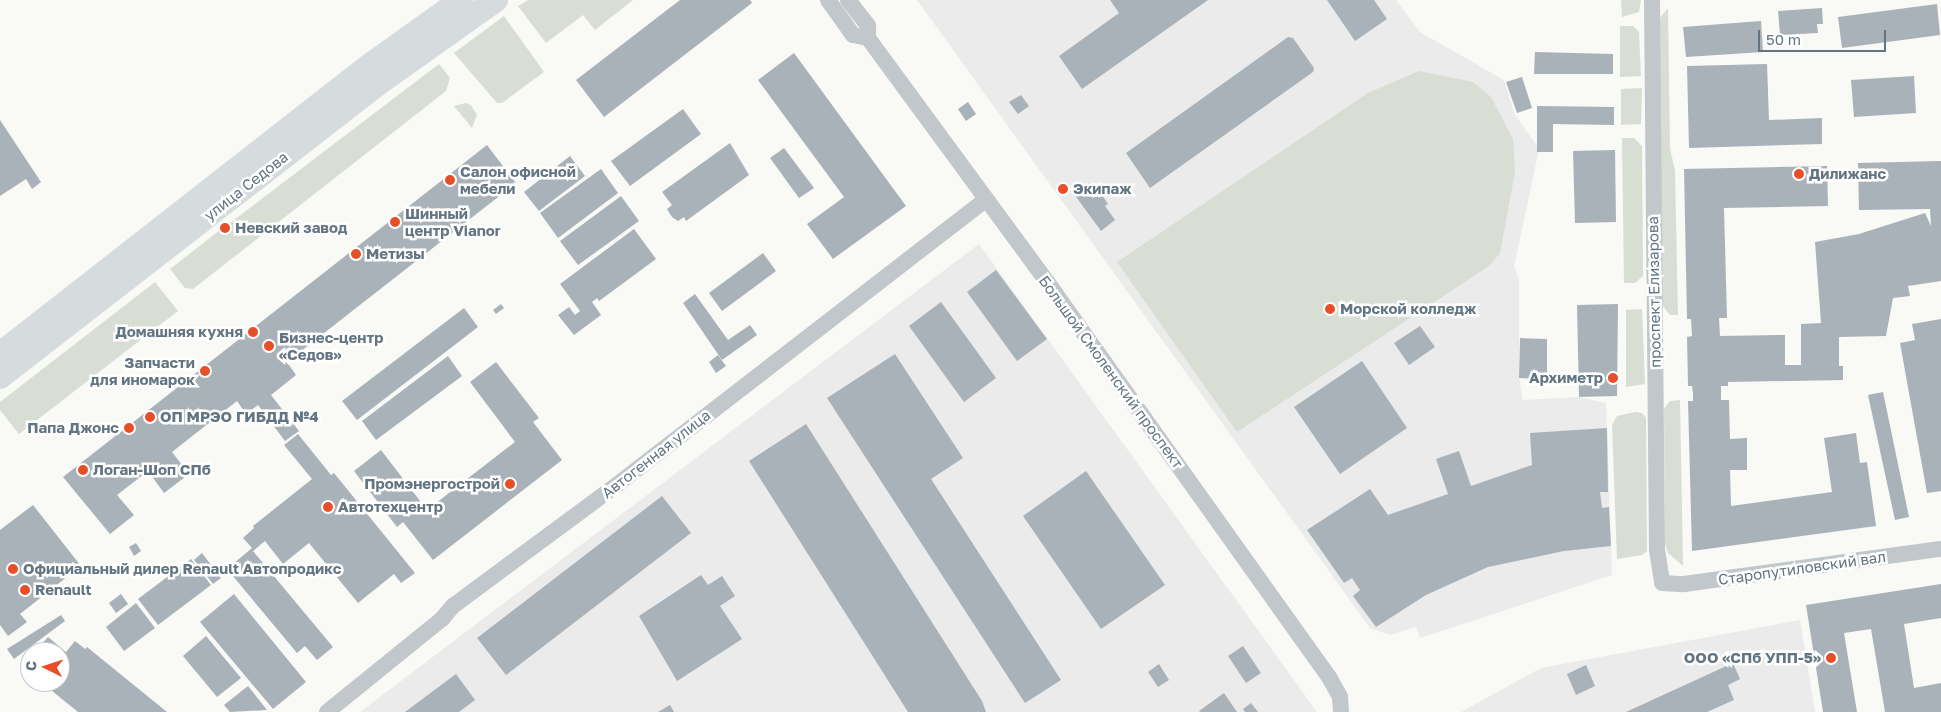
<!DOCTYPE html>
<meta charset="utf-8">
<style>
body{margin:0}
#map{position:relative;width:1941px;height:712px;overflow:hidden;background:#f9f9f6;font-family:"Golos Text",sans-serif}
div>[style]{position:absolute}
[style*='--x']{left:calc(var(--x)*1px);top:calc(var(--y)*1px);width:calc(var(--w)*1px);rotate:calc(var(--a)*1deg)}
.built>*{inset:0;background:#eaebea}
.green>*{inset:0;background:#d9ded5}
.building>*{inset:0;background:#a9b2b8}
.minor>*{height:16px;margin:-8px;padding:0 8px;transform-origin:8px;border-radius:8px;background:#c2c7cb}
.secondary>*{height:24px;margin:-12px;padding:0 12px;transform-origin:12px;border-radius:12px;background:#d6dbde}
.dots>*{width:14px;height:14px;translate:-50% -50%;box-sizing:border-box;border:2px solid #fff;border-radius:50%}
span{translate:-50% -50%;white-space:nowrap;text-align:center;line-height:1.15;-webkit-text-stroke:5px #fff;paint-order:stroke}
.poi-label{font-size:15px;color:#637582;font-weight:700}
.left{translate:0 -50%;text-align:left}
.right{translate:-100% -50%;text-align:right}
.street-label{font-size:15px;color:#637582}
.north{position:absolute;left:20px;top:642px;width:50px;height:50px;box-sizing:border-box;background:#fff;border:1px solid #c1c8cd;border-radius:50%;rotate:274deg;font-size:14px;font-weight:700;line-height:20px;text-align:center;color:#637582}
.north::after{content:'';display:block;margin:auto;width:18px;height:22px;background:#e84f28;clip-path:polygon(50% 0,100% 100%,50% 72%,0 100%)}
.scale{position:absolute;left:1758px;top:30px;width:128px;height:22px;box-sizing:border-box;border:2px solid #637582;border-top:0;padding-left:6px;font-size:15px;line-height:18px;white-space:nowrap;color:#637582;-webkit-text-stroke:4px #fff;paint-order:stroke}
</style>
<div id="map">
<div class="built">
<i style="clip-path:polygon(917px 0,1396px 0,1420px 32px,1504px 80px,1515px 115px,1539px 149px,1514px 267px,1519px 279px,1519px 378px,1523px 400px,1579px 397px,1606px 403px,1612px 575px,1420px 638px,1416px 627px,1390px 635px,1370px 628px)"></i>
<i style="clip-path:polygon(979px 244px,1317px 712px,360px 712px)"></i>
<i style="clip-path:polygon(1800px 620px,1815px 712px,1461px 712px,1541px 668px)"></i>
</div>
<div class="green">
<i style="clip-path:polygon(528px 0,633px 0,595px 30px,583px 15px,546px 43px,518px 6px)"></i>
<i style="clip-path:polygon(1621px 0,1641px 0,1639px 12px,1622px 17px)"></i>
<i style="clip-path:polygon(1668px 8px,1670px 148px,1675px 171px,1678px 315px,1670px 315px,1662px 305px,1659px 19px)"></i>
<i style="clip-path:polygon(504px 16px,544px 72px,502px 103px,497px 103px,454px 53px)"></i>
<i style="clip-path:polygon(1620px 26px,1633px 26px,1639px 32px,1641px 76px,1620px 77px)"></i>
<i style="clip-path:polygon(439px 64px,450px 78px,446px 91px,193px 289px,185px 288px,170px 269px,220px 230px,223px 233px,232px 226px,230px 223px)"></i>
<i style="clip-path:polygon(1419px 71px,1473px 82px,1491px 97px,1513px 139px,1515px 172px,1500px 253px,1489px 266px,1237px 432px,1117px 262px,1368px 93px)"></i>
<i style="clip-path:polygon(1642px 88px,1641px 124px,1621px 125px,1621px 89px)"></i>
<i style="clip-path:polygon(466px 103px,471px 105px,477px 115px,472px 128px,454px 106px)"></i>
<i style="clip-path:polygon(1622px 138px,1634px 138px,1642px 146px,1643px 276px,1635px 283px,1624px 283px)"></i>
<i style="clip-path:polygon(155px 282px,178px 311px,19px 434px,0 410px,0 402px)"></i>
<i style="clip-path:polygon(1642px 309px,1645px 384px,1626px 387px,1626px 310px)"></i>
<i style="clip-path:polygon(1680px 400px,1683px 566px,1668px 553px,1665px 543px,1664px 409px,1670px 401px)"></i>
<i style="clip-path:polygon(1635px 412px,1642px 413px,1646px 418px,1647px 551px,1642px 555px,1617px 559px,1612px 425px,1617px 416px)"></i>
</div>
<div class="building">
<i style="clip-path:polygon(680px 0,750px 0,752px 3px,604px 117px,576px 80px)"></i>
<i style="clip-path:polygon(1110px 0,1208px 0,1082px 89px,1059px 56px,1119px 13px)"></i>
<i style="clip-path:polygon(1327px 0,1374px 0,1387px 19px,1355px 41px)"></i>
<i style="clip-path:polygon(1937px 4px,1940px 35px,1842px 48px,1838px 17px)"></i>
<i style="clip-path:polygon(1822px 8px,1823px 24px,1817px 24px,1818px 33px,1780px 35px,1778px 11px)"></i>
<i style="clip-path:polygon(1761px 21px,1763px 52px,1686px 57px,1683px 27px)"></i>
<i style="clip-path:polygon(1288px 37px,1293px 38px,1314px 68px,1313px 72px,1150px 188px,1126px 153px)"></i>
<i style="clip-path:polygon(1535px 52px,1613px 54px,1613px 74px,1534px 74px)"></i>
<i style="clip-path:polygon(794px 53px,906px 206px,833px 259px,807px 224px,844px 197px,758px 80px)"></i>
<i style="clip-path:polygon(1767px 64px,1769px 120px,1822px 118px,1822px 144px,1689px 148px,1687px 66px)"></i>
<i style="clip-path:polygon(1914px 76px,1916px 113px,1854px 117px,1851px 80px)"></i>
<i style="clip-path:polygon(1522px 77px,1532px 108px,1517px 113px,1506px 82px)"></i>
<i style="clip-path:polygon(1021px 95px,1029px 106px,1018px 114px,1009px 102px)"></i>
<i style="clip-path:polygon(968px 102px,976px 114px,966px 121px,958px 109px)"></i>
<i style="clip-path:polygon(1537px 106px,1614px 107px,1614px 125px,1553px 124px,1553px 152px,1537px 152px)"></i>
<i style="clip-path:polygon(683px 109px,701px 134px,630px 186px,611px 161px)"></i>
<i style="clip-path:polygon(0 120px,41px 182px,32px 189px,26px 179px,0 196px)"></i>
<i style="clip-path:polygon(730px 143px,749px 175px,686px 221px,684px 217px,678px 221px,672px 217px,667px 209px,672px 205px,662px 192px)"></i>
<i style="clip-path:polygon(487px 145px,516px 183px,287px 362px,296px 375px,271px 395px,299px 431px,285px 441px,258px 405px,246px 414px,237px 401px,172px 452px,189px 474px,164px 493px,148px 471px,117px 495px,134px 515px,110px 534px,63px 477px)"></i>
<i style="clip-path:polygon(784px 148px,814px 188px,799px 198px,770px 158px)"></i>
<i style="clip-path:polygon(1615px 150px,1616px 222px,1575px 223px,1573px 151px)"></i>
<i style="clip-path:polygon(570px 156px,585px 176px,539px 211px,524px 192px)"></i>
<i style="clip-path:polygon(1941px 161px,1941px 281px,1908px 286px,1910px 296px,1893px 298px,1886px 336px,1839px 337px,1839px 366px,1843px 366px,1843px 380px,1728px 382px,1728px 386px,1721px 386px,1721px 400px,1729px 400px,1730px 439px,1747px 438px,1747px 470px,1730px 470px,1731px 506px,1832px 492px,1824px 438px,1856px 433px,1860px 463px,1867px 462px,1876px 526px,1692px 551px,1688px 401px,1693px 401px,1693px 394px,1692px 386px,1688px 386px,1687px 337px,1692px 336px,1691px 319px,1687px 319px,1684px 169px,1827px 166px,1828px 206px,1724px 208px,1727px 318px,1719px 318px,1720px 336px,1785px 335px,1785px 365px,1801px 365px,1801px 324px,1821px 323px,1815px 242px,1859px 234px,1925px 213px,1931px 226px,1930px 209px,1859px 210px,1858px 163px)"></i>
<i style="clip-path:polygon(601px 169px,618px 193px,558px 238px,540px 213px)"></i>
<i style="clip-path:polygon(1089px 183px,1099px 198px,1102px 195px,1108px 204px,1105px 206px,1115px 220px,1101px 231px,1074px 194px)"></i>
<i style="clip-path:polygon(621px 196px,639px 221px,578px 265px,560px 241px)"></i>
<i style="clip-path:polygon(634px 229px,656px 259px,599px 301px,597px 298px,592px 302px,601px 315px,574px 335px,558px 315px,569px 307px,575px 315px,580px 311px,560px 284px)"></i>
<i style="clip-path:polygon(763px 253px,776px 271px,722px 311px,709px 293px)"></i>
<i style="clip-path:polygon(996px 270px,1047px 339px,1017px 361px,967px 292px)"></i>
<i style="clip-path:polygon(695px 294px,728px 340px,750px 325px,757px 335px,722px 360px,683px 303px)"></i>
<i style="clip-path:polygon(941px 302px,996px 378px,964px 402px,909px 326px)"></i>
<i style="clip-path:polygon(501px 304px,504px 308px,496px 314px,493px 310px)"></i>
<i style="clip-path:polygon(1618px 304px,1617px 396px,1579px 397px,1577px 305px)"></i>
<i style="clip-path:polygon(464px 308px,478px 327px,357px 420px,342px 401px)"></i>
<i style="clip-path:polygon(1941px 319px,1941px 491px,1927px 493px,1900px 343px,1915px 340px,1912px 324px)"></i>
<i style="clip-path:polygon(1420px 326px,1435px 347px,1409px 365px,1394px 343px)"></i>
<i style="clip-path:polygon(1520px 338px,1547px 339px,1547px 379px,1519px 378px)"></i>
<i style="clip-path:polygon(895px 354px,963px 458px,931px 479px,1061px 680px,1025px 703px,827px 398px)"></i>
<i style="clip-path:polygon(718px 355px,726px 366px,716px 373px,709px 362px)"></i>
<i style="clip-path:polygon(448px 356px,462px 376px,376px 440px,362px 421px)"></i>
<i style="clip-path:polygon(1362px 361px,1407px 428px,1340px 474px,1294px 407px)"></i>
<i style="clip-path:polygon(496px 362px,539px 418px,533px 422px,562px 460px,433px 560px,403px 522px,397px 527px,354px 471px,381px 450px,427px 510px,515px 442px,470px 382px)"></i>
<i style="clip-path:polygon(1883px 392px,1909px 517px,1895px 520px,1868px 395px)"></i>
<i style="clip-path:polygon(806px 424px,982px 701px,986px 712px,908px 712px,749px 461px)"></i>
<i style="clip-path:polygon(1607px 428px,1608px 492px,1600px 492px,1602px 508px,1609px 507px,1611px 546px,1564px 551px,1488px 567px,1426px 595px,1376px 627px,1353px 596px,1360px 590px,1352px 578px,1344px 583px,1307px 530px,1370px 489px,1388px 515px,1448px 494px,1436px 459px,1459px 451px,1471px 486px,1532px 465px,1530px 433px)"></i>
<i style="clip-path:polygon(298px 434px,331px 475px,334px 473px,415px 573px,401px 583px,394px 574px,358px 603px,309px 543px,283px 564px,265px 541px,253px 551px,333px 647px,317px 660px,305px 646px,297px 653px,227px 569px,252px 548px,243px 538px,254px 528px,253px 526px,312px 479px,284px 445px)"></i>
<i style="clip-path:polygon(1086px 471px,1165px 585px,1101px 629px,1023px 516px)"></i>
<i style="clip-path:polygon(662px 496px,691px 533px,506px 675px,477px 638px)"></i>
<i style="clip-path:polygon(33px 505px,81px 566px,20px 614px,27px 622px,8px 636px,0 625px,0 530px)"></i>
<i style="clip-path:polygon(136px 543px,141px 551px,134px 556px,129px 547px)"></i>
<i style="clip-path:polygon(202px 553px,221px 578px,213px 584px,194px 560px)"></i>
<i style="clip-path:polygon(191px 559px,211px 585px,158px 625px,138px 599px)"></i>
<i style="clip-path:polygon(701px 575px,708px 585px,722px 576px,735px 596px,720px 606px,742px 639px,677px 681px,639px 616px)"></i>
<i style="clip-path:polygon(1941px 584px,1941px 618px,1904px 624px,1914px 688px,1941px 683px,1941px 712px,1885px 712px,1871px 629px,1844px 633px,1857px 712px,1823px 712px,1806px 605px)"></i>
<i style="clip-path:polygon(121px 594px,128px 604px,116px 613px,109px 603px)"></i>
<i style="clip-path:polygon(234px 594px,306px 682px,273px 709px,200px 622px)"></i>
<i style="clip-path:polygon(136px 603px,155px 628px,124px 651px,106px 627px)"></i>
<i style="clip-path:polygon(61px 615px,65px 621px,14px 659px,7px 649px)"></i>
<i style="clip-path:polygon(206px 636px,241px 678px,217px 697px,183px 656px)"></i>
<i style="clip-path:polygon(48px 637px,66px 652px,75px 641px,85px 649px,87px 647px,167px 712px,78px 712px,41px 682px,60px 682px,60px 652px,35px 652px)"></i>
<i style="clip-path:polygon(1243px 646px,1261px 673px,1246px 683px,1228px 656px)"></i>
<i style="clip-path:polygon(1733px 663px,1740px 679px,1728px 685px,1734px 700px,1707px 712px,1626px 712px)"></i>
<i style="clip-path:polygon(1159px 664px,1169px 680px,1158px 687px,1148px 672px)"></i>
<i style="clip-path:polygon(1586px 665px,1595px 686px,1576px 695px,1567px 674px)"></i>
<i style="clip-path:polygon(456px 674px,475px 700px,459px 712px,405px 712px)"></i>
<i style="clip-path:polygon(248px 686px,267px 710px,230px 712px,224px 705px)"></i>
<i style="clip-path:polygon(1224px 693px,1237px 712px,1200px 712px,1199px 711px)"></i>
<i style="clip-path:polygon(1251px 703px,1258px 712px,1245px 712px,1243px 709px)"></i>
<i style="clip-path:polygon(670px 705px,674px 712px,658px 712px)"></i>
</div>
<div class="minor">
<i style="--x:828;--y:0;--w:43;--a:54.5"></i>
<i style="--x:853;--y:35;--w:15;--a:11"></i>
<i style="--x:848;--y:0;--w:33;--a:52"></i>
<i style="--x:868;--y:26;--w:12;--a:90"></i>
<i style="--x:868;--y:38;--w:316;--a:53.7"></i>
<i style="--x:1055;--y:293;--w:472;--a:54.5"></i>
<i style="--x:1329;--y:677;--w:23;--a:61"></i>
<i style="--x:1340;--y:697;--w:15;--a:86"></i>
<i style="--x:1652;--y:0;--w:550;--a:89.48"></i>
<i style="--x:1657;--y:550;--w:33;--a:81"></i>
<i style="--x:1662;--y:583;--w:22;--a:3"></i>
<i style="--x:1684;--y:584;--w:259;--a:-7.8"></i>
<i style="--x:327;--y:712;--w:148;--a:-39"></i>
<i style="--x:442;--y:619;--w:17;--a:-50"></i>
<i style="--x:453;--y:606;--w:212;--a:-36.5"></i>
<i style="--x:623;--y:480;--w:459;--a:-37.7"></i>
</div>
<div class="secondary">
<i style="--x:0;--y:354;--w:469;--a:-38"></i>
<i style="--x:370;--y:65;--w:112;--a:-35.5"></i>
<i style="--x:0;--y:377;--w:483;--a:-37.8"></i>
<i style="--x:382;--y:81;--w:140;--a:-35.4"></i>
</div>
<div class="dots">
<i style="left:1799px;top:174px;background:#e84f28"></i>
<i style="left:450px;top:180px;background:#e84f28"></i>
<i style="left:1063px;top:189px;background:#e84f28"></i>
<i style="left:395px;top:222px;background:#e84f28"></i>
<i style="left:225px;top:228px;background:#e84f28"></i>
<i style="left:356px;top:254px;background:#e84f28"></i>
<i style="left:1330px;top:309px;background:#e84f28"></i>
<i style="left:253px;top:332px;background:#e84f28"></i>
<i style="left:269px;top:346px;background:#e84f28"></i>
<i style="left:205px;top:371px;background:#e84f28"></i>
<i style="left:1613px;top:378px;background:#e84f28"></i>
<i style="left:150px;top:417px;background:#e84f28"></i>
<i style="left:129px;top:428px;background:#e84f28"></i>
<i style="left:83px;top:470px;background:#e84f28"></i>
<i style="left:510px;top:484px;background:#e84f28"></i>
<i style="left:328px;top:507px;background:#e84f28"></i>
<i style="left:13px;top:569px;background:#e84f28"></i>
<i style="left:25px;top:590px;background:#e84f28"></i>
<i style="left:1831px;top:658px;background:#e84f28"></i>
</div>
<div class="poi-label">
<span class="left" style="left:460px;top:180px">Салон офисной<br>мебели</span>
<span class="left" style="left:1809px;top:174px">Дилижанс</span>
<span class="left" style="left:1073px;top:189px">Экипаж</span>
<span class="left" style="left:405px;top:222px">Шинный<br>центр Vianor</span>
<span class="left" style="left:235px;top:228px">Невский завод</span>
<span class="left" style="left:366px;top:254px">Метизы</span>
<span class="left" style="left:1340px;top:309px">Морской колледж</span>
<span class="right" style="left:243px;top:332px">Домашняя кухня</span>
<span class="left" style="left:279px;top:346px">Бизнес-центр<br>«Седов»</span>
<span class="right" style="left:195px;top:371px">Запчасти<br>для иномарок</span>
<span class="right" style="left:1603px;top:378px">Архиметр</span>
<span class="left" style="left:160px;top:417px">ОП МРЭО ГИБДД №4</span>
<span class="right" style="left:119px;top:428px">Папа Джонс</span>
<span class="left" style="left:93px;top:470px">Логан-Шоп СПб</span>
<span class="right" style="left:500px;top:484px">Промэнергострой</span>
<span class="left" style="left:338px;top:507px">Автотехцентр</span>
<span class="left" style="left:23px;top:569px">Официальный дилер Renault Автопродикс</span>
<span class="left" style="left:35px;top:590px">Renault</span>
<span class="right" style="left:1821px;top:658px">ООО «СПб УПП-5»</span>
</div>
<div class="street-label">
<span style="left:246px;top:186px;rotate:-38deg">улица Седова</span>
<span style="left:1654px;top:292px;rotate:-91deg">проспект Елизарова</span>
<span style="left:1111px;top:372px;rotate:54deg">Большой Смоленский проспект</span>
<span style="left:656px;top:454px;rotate:-38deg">Автогенная улица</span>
<span style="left:1802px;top:568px;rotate:-8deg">Старопутиловский вал</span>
</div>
<div class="north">С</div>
<div class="scale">50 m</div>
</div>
